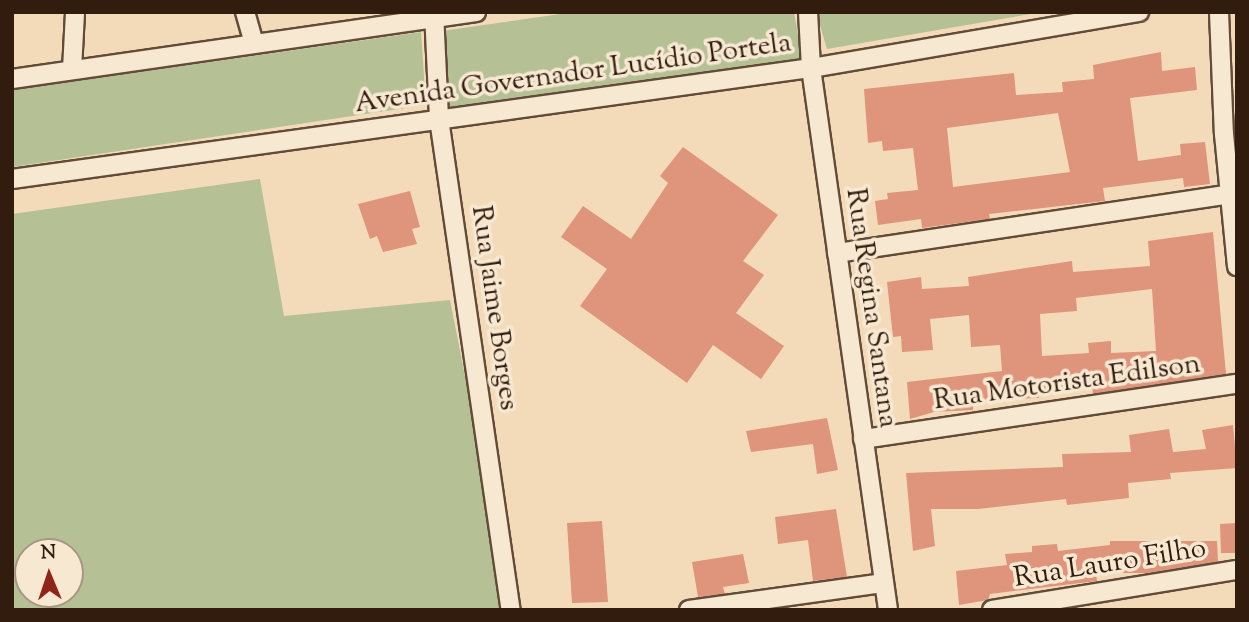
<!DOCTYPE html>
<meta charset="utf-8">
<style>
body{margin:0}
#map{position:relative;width:1249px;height:622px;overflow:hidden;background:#f3dbba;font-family:"Sorts Mill Goudy",serif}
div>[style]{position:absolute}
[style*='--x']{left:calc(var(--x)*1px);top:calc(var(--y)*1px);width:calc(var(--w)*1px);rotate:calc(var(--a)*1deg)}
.green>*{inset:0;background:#b5c194}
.building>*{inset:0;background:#df947c}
.roads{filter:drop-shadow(2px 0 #624c38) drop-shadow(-2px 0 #624c38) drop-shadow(0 2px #624c38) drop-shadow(0 -2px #624c38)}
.street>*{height:18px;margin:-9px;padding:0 9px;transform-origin:9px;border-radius:9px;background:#f7e8d2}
span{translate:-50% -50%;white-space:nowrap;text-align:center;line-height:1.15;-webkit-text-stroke:7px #f7e8d2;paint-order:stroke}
.street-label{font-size:28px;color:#311c0d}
.frame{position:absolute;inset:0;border:14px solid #311c0d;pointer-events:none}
.north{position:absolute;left:14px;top:538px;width:70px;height:70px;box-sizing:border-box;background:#f7e8d2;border:2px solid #a89683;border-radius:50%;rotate:358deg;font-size:19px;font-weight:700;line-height:28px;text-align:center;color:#311c0d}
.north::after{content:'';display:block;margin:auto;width:24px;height:32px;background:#8f2418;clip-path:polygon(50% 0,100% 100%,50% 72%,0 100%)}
</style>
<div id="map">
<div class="green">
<i style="clip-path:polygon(574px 12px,794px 12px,802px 58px,449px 107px,435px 32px)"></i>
<i style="clip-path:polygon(816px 12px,1042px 12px,827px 49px)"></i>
<i style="clip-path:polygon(421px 32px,426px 105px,12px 167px,12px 90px)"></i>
<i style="clip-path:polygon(evenodd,260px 179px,284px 316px,450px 300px,511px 610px,12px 610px,12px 214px,260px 179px,28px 552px,70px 552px,70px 594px,28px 594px,28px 552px)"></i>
</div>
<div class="building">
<i style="clip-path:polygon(evenodd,1161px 52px,1162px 71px,1195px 67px,1197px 90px,1130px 98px,1138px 161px,1181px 155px,1180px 144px,1205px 142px,1210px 184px,1184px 187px,1183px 178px,1103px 188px,1105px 201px,989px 214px,990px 219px,922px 228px,921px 219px,878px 225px,875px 201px,888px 199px,887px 193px,918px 190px,913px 148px,883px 151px,882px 141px,868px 143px,864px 89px,1014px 73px,1016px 95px,1063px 92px,1062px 82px,1094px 79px,1093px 65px,1161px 52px,1058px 113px,1070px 172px,953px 187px,947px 128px,1058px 113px)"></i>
<i style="clip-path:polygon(683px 147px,778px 215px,743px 261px,764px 275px,736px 313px,784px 346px,761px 379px,713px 345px,687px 383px,580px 306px,607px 269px,561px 237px,583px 206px,631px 239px,668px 183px,660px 176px)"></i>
<i style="clip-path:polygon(410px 191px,420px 227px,412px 229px,417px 244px,383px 252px,377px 236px,370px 239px,358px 204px)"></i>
<i style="clip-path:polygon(evenodd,1213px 232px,1226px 374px,1093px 394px,1092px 387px,1038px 392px,1039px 398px,973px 400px,973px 410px,934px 412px,910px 419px,907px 382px,1002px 371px,1000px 345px,971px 347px,969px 315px,930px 319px,933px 350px,902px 352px,901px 336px,893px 337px,887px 282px,921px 277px,922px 289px,969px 286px,968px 277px,1072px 261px,1073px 272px,1150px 266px,1148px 241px,1213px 232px,1152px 289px,1156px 351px,1111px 353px,1111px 341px,1088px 343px,1089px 353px,1042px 356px,1040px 314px,1077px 311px,1076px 298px,1152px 289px)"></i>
<i style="clip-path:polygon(827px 418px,838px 470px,817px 474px,813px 444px,751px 452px,746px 431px)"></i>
<i style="clip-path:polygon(1233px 425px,1237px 468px,1170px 473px,1171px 479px,1128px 483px,1129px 498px,1067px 505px,1066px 499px,978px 509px,931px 509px,935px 546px,913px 551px,906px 473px,1063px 467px,1062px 454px,1131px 452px,1129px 435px,1169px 429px,1173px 452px,1206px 449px,1202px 430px)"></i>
<i style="clip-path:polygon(836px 509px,847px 577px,813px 581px,808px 540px,778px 544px,775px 517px)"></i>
<i style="clip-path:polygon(602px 521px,608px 602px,572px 603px,567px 523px)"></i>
<i style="clip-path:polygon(1237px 523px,1237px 553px,1221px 553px,1220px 524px)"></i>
<i style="clip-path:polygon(1110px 541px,1217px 541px,1218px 562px,1147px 573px,1096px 573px,1097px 581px,990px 594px,988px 600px,959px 605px,956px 571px,1007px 565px,1005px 554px,1032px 552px,1032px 546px,1057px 544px,1058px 551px,1110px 545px)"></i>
<i style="clip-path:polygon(743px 554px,749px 583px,723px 587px,725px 594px,698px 597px,692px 562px)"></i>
</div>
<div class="roads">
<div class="street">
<i style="--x:245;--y:12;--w:32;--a:74"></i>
<i style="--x:434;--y:12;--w:107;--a:87.3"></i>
<i style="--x:439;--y:119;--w:496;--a:81.7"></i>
<i style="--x:808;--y:12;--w:56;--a:86.9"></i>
<i style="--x:811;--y:68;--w:547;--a:81.91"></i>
<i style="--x:1219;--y:12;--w:122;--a:87.7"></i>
<i style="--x:1224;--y:134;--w:133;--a:84.4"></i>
<i style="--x:72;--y:70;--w:58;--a:-87"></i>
<i style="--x:12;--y:79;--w:469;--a:-8.2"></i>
<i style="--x:12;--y:179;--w:807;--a:-7.91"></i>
<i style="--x:811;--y:68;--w:333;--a:-9.7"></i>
<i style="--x:837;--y:253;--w:404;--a:-8.5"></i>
<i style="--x:863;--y:439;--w:378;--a:-8.4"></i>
<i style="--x:689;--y:610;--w:197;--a:-7.9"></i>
<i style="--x:992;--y:610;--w:248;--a:-9.3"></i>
</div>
</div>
<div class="street-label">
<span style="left:573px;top:74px;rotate:-8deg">Avenida Governador Lucídio Portela</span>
<span style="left:494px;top:308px;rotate:82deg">Rua Jaime Borges</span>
<span style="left:871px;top:308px;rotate:82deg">Rua Regina Santana</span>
<span style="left:1067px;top:383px;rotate:-8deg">Rua Motorista Edilson</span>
<span style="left:1110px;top:564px;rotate:-9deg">Rua Lauro Filho</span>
</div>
<div class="frame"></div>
<div class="north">N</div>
</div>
